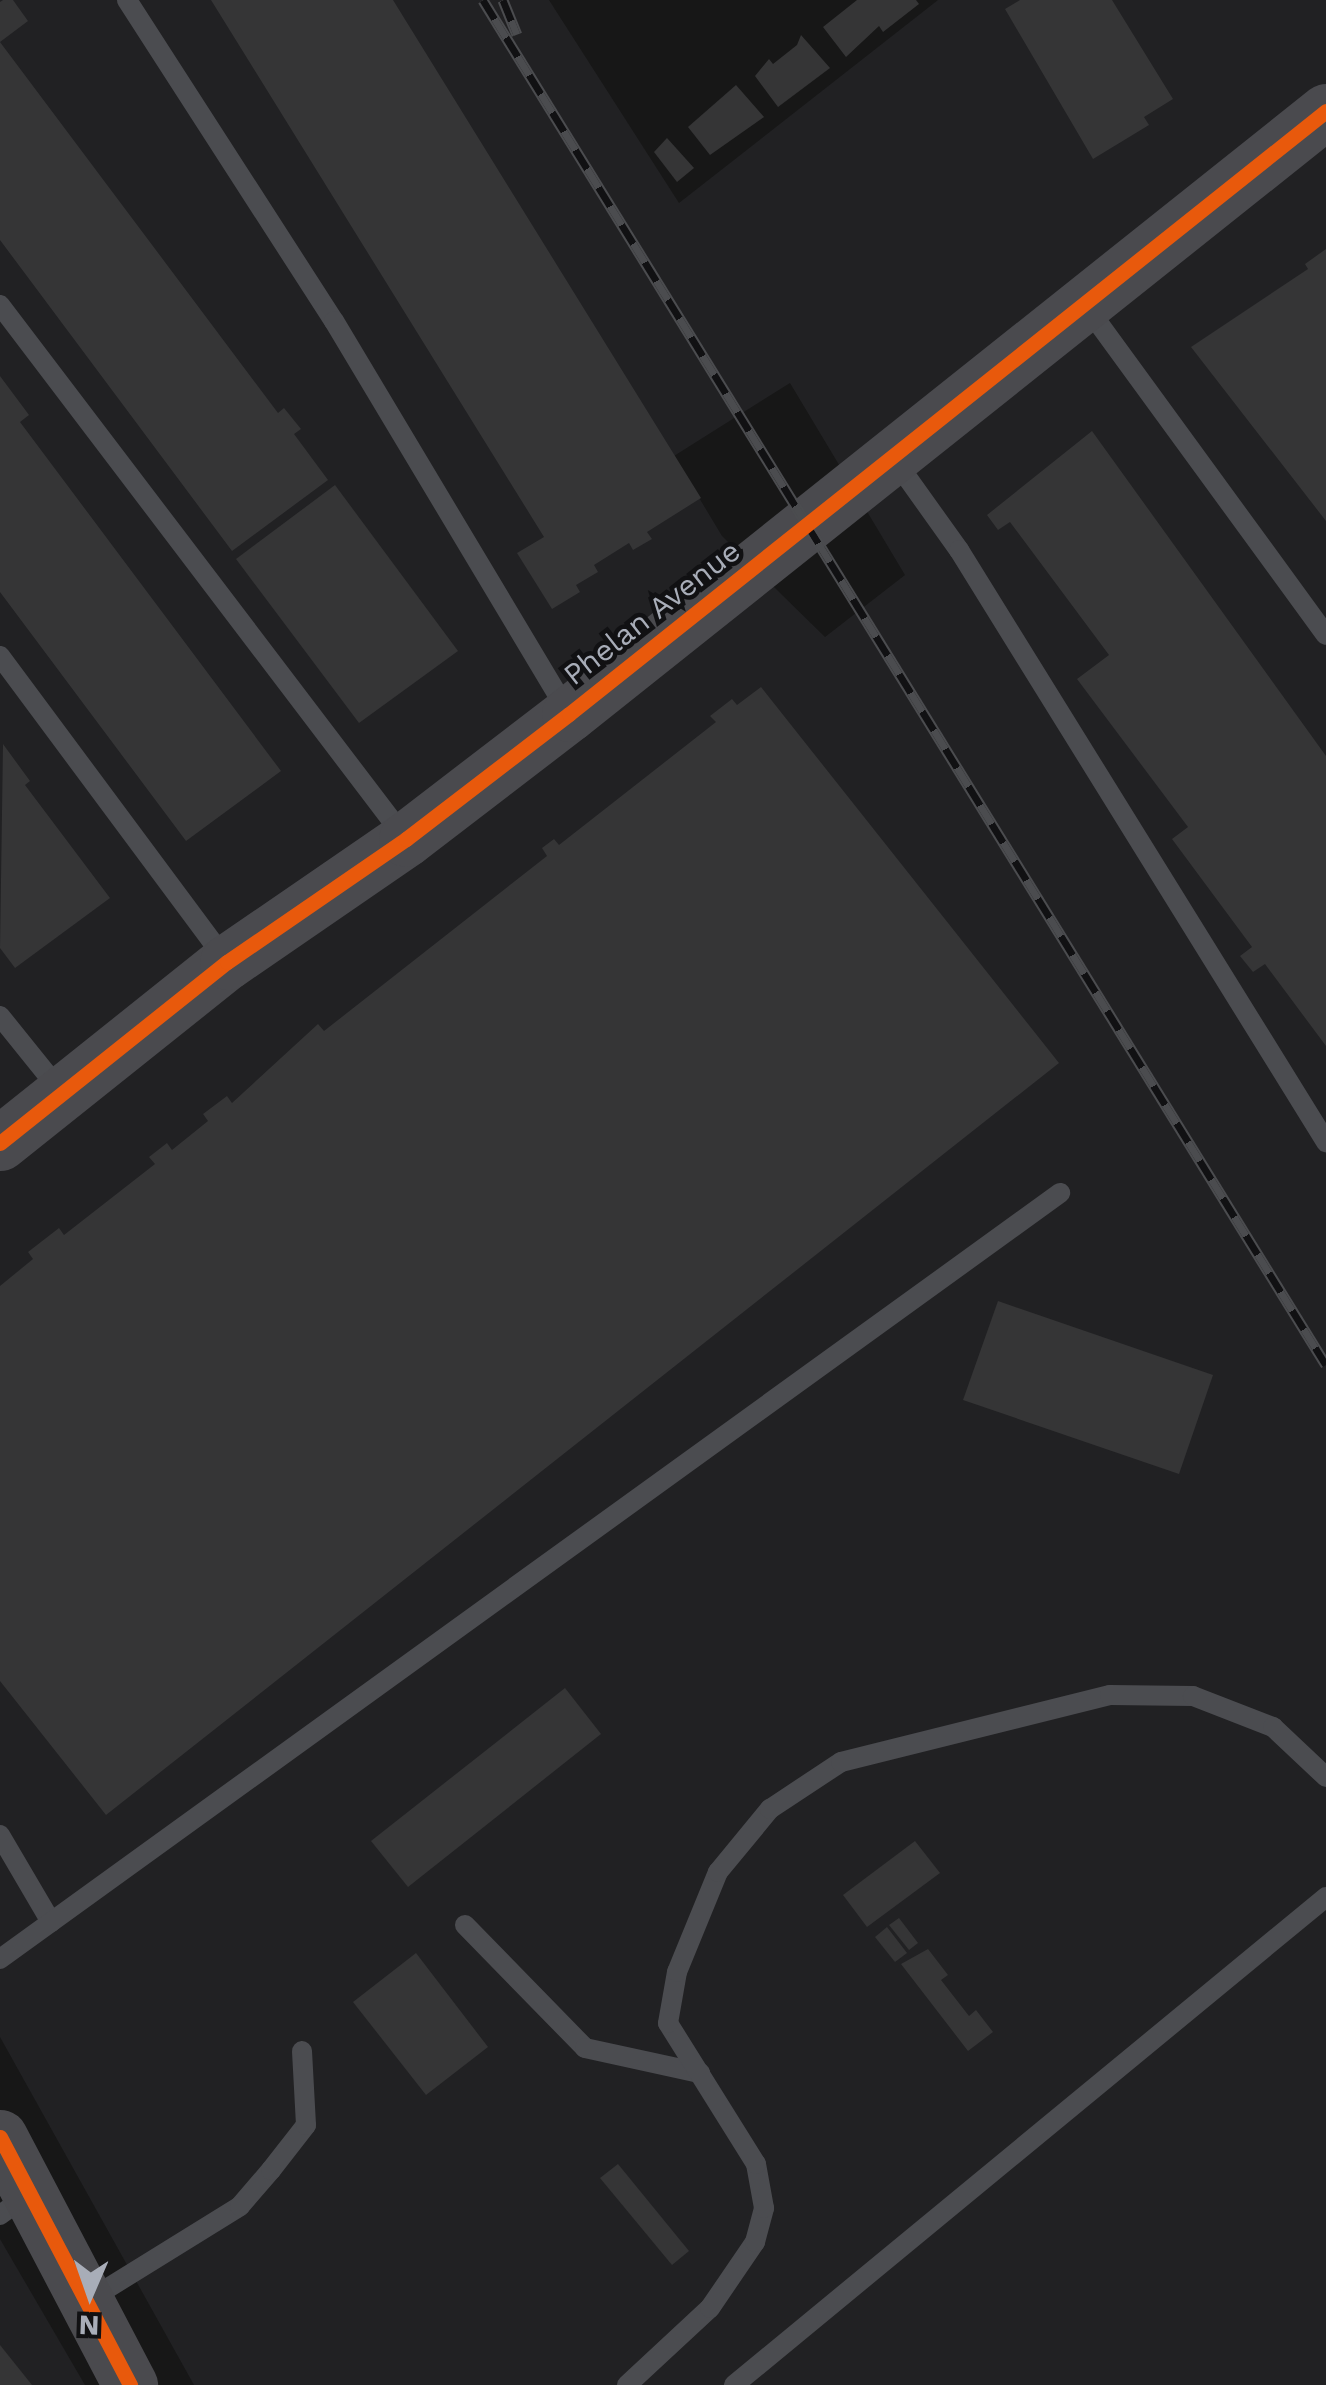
<!DOCTYPE html>
<style>
body{margin:0}
#map{position:relative;width:1326px;height:2385px;overflow:hidden;background:#171717;font-family:"Work Sans",sans-serif}
div>[style]{position:absolute}
[style*='--x']{left:calc(var(--x)*1px);top:calc(var(--y)*1px);width:calc(var(--w)*1px);rotate:calc(var(--a)*1deg)}
.built>*{inset:0;background:#212123}
.building>*{inset:0;background:#353536}
.lane>*{height:20px;margin:-10px;padding:0 10px;transform-origin:10px;border-radius:10px;background:#4b4c50}
.secondary>*{height:55px;margin:-27.5px;padding:0 27.5px;transform-origin:27.5px;border-radius:27.5px;background:#4a4a4e}
.rail>*{height:11px;margin-top:-5.5px;transform-origin:0;background:repeating-linear-gradient(90deg,#111113 0 22px,#4b4c4f 0 44px);box-sizing:border-box;border-block:2px solid #4b4c4f}
.cycleway>*{height:15px;margin:-7.5px;padding:0 7.5px;transform-origin:7.5px;border-radius:7.5px;background:#e8590c}
span{translate:-50% -50%;white-space:nowrap;text-align:center;line-height:1.15;-webkit-text-stroke:9px #111113;paint-order:stroke}
.street-label{font-size:30px;color:#a8adb8}
.north{position:absolute;left:40px;top:2245px;width:100px;height:100px;-webkit-text-stroke:8px #111113;paint-order:stroke;rotate:182deg;font-size:28px;font-weight:700;line-height:40px;text-align:center;color:#a8adb8}
.north::after{content:'';display:block;margin:auto;width:35px;height:45px;background:#a8adb8;clip-path:polygon(50% 0,100% 100%,50% 72%,0 100%)}
</style>
<div id="map">
<div class="built">
<i style="clip-path:polygon(evenodd,0 0,549px 0,679px 203px,938px 0,1326px 0,1326px 2385px,194px 2385px,0 2037px,0 0,790px 383px,905px 575px,825px 637px,722px 536px,674px 456px,790px 383px)"></i>
<i style="clip-path:polygon(0 2239px,85px 2385px,0 2385px)"></i>
</div>
<div class="building">
<i style="clip-path:polygon(3px 0,13px 0,28px 21px,0 42px,278px 413px,284px 408px,301px 429px,294px 434px,328px 480px,232px 551px,0 240px,0 2px)"></i>
<i style="clip-path:polygon(211px 0,393px 0,701px 498px,647px 532px,652px 539px,633px 550px,629px 543px,594px 565px,598px 572px,576px 585px,580px 592px,552px 609px,517px 553px,544px 537px)"></i>
<i style="clip-path:polygon(857px 0,916px 0,919px 4px,883px 32px,879px 26px,846px 57px,823px 27px)"></i>
<i style="clip-path:polygon(1020px 0,1112px 0,1173px 99px,1144px 117px,1149px 125px,1093px 159px,1005px 9px)"></i>
<i style="clip-path:polygon(801px 35px,830px 68px,778px 107px,755px 76px,769px 59px,773px 64px,797px 45px)"></i>
<i style="clip-path:polygon(736px 85px,764px 117px,710px 155px,688px 127px)"></i>
<i style="clip-path:polygon(667px 138px,694px 168px,677px 182px,654px 152px)"></i>
<i style="clip-path:polygon(1326px 249px,1326px 521px,1191px 347px,1308px 269px,1305px 264px)"></i>
<i style="clip-path:polygon(0 376px,29px 415px,20px 422px,281px 771px,186px 841px,0 592px)"></i>
<i style="clip-path:polygon(1092px 431px,1326px 756px,1326px 1046px,1265px 964px,1253px 972px,1240px 956px,1252px 947px,1172px 839px,1188px 827px,1077px 679px,1109px 655px,1010px 522px,998px 530px,987px 515px)"></i>
<i style="clip-path:polygon(335px 485px,458px 651px,359px 723px,236px 559px)"></i>
<i style="clip-path:polygon(761px 687px,1059px 1063px,106px 1815px,0 1681px,0 1286px,33px 1259px,28px 1252px,59px 1228px,64px 1235px,155px 1164px,149px 1157px,167px 1143px,172px 1150px,208px 1121px,203px 1114px,227px 1096px,232px 1103px,318px 1024px,324px 1031px,547px 856px,542px 848px,554px 839px,559px 845px,716px 722px,710px 716px,732px 699px,737px 705px)"></i>
<i style="clip-path:polygon(3px 744px,30px 781px,25px 785px,110px 898px,15px 968px,0 948px)"></i>
<i style="clip-path:polygon(998px 1301px,1213px 1375px,1179px 1474px,963px 1400px)"></i>
<i style="clip-path:polygon(565px 1688px,601px 1734px,408px 1887px,371px 1841px)"></i>
<i style="clip-path:polygon(915px 1841px,940px 1873px,867px 1927px,843px 1895px)"></i>
<i style="clip-path:polygon(899px 1918px,918px 1943px,909px 1950px,889px 1925px)"></i>
<i style="clip-path:polygon(887px 1927px,907px 1953px,895px 1962px,875px 1937px)"></i>
<i style="clip-path:polygon(928px 1949px,948px 1975px,941px 1980px,969px 2016px,976px 2010px,993px 2032px,968px 2051px,901px 1964px)"></i>
<i style="clip-path:polygon(416px 1953px,488px 2047px,426px 2095px,353px 2002px)"></i>
<i style="clip-path:polygon(618px 2164px,689px 2251px,672px 2265px,600px 2178px)"></i>
<i style="clip-path:polygon(0 2345px,32px 2385px,0 2385px)"></i>
</div>
<div class="lane">
<i style="--x:127;--y:0;--w:382;--a:57.2"></i>
<i style="--x:334;--y:321;--w:456;--a:59.1"></i>
<i style="--x:0;--y:305;--w:669;--a:52.77"></i>
<i style="--x:1086;--y:306;--w:407;--a:53.9"></i>
<i style="--x:894;--y:459;--w:112;--a:54.5"></i>
<i style="--x:959;--y:550;--w:697;--a:58.2"></i>
<i style="--x:0;--y:656;--w:377;--a:53.4"></i>
<i style="--x:0;--y:1016;--w:97;--a:51.2"></i>
<i style="--x:0;--y:1835;--w:101;--a:59.6"></i>
<i style="--x:465;--y:1925;--w:172;--a:45.7"></i>
<i style="--x:585;--y:2048;--w:118;--a:12.3"></i>
<i style="--x:0;--y:1959;--w:1308;--a:-35.85"></i>
<i style="--x:0;--y:2215;--w:34;--a:-36"></i>
<i style="--x:87;--y:2301;--w:180;--a:-31.8"></i>
<i style="--x:240;--y:2206;--w:48;--a:-49.3"></i>
<i style="--x:271;--y:2170;--w:57;--a:-52.1"></i>
<i style="--x:306;--y:2125;--w:74;--a:-93.1"></i>
<i style="--x:627;--y:2385;--w:113;--a:-42.9"></i>
<i style="--x:710;--y:2308;--w:80;--a:-55.7"></i>
<i style="--x:755;--y:2242;--w:35;--a:-75"></i>
<i style="--x:764;--y:2208;--w:45;--a:-100.3"></i>
<i style="--x:756;--y:2164;--w:166;--a:-122"></i>
<i style="--x:668;--y:2023;--w:52;--a:-80"></i>
<i style="--x:677;--y:1972;--w:108;--a:-67.7"></i>
<i style="--x:718;--y:1872;--w:82;--a:-50.5"></i>
<i style="--x:770;--y:1809;--w:85;--a:-33.5"></i>
<i style="--x:841;--y:1762;--w:277;--a:-14"></i>
<i style="--x:1110;--y:1695;--w:83;--a:0.7"></i>
<i style="--x:1193;--y:1696;--w:86;--a:21.2"></i>
<i style="--x:1273;--y:1727;--w:73;--a:43.3"></i>
<i style="--x:734;--y:2385;--w:767;--a:-39.5"></i>
</div>
<div class="secondary">
<i style="--x:0;--y:1143;--w:290;--a:-38.6"></i>
<i style="--x:227;--y:962;--w:217;--a:-34.5"></i>
<i style="--x:406;--y:839;--w:205;--a:-37.5"></i>
<i style="--x:569;--y:714;--w:968;--a:-38.54"></i>
<i style="--x:0;--y:2137;--w:280;--a:62.3"></i>
</div>
<div class="rail">
<i style="--x:483;--y:0;--w:1604;--a:58.3"></i>
<i style="--x:503;--y:0;--w:37;--a:68"></i>
</div>
<div class="cycleway">
<i style="--x:0;--y:1143;--w:290;--a:-38.6"></i>
<i style="--x:227;--y:962;--w:217;--a:-34.5"></i>
<i style="--x:406;--y:839;--w:205;--a:-37.5"></i>
<i style="--x:569;--y:714;--w:968;--a:-38.54"></i>
<i style="--x:0;--y:2137;--w:280;--a:62.3"></i>
</div>
<div class="street-label">
<span style="left:652px;top:613px;rotate:-38deg">Phelan Avenue</span>
</div>
<div class="north">N</div>
</div>
